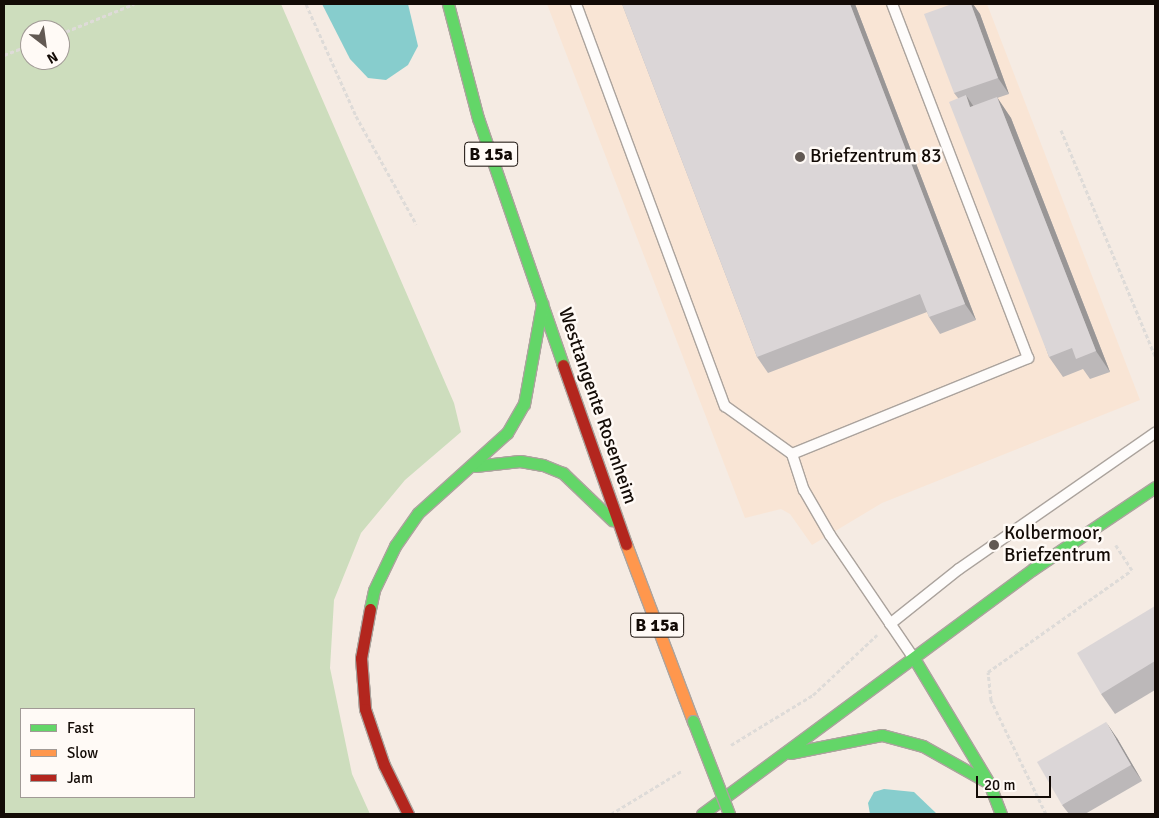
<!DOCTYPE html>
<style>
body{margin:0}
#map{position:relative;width:1159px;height:818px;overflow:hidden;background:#f5ebe3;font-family:Signika,sans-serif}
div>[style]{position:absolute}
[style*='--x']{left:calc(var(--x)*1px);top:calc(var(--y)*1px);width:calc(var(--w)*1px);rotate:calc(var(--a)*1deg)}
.built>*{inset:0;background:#f9e5d5}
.green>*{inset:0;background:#cdddbd}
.water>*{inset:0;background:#87cdcd}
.path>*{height:3px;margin-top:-1.5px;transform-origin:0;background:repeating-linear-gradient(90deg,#dedbd8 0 4px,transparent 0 6.5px)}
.roads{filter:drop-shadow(1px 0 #aba39d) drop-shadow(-1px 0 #aba39d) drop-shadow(0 1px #aba39d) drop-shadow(0 -1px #aba39d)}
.lane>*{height:10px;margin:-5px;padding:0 5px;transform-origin:5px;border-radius:5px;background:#fefcfb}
.fast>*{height:11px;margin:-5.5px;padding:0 5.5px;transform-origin:5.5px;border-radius:5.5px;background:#63d668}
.slow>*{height:11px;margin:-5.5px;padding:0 5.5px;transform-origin:5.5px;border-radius:5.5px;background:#ff974d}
.jam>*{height:11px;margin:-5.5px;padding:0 5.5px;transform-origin:5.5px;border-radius:5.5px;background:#b3261e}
.bridges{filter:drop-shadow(1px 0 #aba39d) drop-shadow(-1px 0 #aba39d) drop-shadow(0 1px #aba39d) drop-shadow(0 -1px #aba39d)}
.fast-bridge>*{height:11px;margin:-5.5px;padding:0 5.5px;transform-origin:5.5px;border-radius:5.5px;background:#63d668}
.wall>*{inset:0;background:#bcb8b9}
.shaded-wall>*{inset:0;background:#999696}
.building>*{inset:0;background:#dbd6d7}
.dots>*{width:14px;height:14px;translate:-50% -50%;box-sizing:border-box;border:2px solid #fffaf6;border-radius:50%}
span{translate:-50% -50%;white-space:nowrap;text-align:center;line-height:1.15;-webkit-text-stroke:5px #fffaf6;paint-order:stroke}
.shield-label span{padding:1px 4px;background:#fffaf6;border:1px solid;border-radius:4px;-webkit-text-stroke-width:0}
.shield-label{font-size:18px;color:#130b06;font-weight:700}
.poi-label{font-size:19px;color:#130b06}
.left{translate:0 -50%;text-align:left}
.street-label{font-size:19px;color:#130b06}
.frame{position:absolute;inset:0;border:5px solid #130b06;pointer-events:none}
.legend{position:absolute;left:20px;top:708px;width:175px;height:90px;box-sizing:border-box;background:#fffaf6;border:1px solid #a19a96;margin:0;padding:6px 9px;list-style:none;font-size:15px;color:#130b06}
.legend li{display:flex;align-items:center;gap:10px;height:25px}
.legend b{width:25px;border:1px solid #a19a96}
.north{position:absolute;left:20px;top:20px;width:50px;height:50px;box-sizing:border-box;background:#fffaf6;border:1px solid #a19a96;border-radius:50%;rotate:150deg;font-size:14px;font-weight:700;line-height:20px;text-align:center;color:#130b06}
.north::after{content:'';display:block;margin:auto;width:18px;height:22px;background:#625953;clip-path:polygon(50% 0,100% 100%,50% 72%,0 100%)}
.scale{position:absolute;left:976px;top:776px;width:75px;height:22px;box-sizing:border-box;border:2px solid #130b06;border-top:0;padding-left:6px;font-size:15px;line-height:18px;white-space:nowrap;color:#130b06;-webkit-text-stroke:4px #fffaf6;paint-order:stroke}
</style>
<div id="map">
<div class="built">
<i style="clip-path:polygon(547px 4px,987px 4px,1140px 400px,882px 503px,812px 545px,790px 514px,781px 509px,745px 518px)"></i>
</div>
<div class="green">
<i style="clip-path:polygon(evenodd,4px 4px,281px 4px,454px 403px,461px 432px,405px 480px,361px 533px,334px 600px,330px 668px,352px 774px,370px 814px,4px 814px,4px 4px,30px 30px,60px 30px,60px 60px,30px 60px,30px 30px,4px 4px,21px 709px,194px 709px,194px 797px,21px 797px,21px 709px)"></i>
</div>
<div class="water">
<i style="clip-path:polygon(322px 4px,408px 4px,418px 46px,408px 65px,386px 80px,368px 78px,350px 59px)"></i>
<i style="clip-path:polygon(884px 789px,914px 792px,937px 814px,870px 814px,868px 803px,874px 792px)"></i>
</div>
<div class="path">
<i style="--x:306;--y:4;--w:123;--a:65.9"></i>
<i style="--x:356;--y:116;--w:124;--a:60.9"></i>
<i style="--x:60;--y:34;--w:80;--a:-22.1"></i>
<i style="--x:4;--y:55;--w:28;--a:-21"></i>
<i style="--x:1061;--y:130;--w:245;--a:67.4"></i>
<i style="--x:731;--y:745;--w:96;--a:-31.4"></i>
<i style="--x:813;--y:695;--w:88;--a:-43.2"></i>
<i style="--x:611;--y:814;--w:84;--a:-31.4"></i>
<i style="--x:1046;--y:814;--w:127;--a:-115.8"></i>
<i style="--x:991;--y:700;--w:28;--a:-96"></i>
<i style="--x:988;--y:672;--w:176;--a:-35.3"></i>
<i style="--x:1132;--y:570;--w:30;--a:-123"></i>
</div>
<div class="roads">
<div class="lane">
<i style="--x:576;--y:4;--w:429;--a:69.7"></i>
<i style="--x:725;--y:406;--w:82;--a:35.6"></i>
<i style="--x:792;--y:454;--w:38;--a:72"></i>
<i style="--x:804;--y:490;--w:52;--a:60"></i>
<i style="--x:830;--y:535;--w:148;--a:55.8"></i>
<i style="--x:792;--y:454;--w:255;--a:-22.1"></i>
<i style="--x:1028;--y:358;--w:379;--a:-111"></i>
<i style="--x:890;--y:624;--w:88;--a:-38.6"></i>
<i style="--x:959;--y:569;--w:239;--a:-34.8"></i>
</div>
<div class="fast">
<i style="--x:448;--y:4;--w:118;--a:75.3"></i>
<i style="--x:478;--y:118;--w:261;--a:71"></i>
<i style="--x:475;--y:466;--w:45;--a:-6.3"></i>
<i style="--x:520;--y:461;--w:23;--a:10"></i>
<i style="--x:543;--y:465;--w:22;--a:22"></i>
<i style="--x:563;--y:473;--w:68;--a:43.8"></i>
<i style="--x:370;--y:609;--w:19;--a:-78"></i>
<i style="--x:374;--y:590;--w:49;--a:-64.5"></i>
<i style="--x:395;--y:546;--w:40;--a:-55.1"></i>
<i style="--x:418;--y:513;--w:120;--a:-42"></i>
<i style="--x:507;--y:433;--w:34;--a:-60"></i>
<i style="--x:524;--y:404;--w:102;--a:-79.8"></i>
<i style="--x:915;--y:660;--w:144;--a:59"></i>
<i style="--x:989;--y:783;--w:33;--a:69"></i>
<i style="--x:790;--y:753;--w:94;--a:-11.1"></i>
<i style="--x:882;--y:735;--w:42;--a:15"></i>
<i style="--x:923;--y:746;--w:76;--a:29.3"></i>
<i style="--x:702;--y:814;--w:412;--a:-36.5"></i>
<i style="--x:1033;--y:569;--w:147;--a:-33.9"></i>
</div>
<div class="slow">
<i style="--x:626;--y:544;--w:189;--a:69.3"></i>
</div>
<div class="jam">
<i style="--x:563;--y:365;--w:190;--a:70.6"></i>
<i style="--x:370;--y:609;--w:50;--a:100.4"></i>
<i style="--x:361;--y:658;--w:51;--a:85.5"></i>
<i style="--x:365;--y:709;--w:59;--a:71.3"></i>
<i style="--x:384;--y:765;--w:55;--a:63.9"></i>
</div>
</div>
<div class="bridges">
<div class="fast-bridge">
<i style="--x:693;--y:721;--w:100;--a:68.8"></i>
</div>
</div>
<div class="wall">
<i style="clip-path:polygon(622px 4px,855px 4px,976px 320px,940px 334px,929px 317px,927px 312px,768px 373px,757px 357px)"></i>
<i style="clip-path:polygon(952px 4px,973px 4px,980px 14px,1009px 94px,997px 98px,1011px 118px,1110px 372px,1090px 379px,1083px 369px,1063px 377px,1049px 357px,958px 98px,954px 93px)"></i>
<i style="clip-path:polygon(1155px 606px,1155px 690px,1115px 714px,1101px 694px)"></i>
<i style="clip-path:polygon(1117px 738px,1142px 781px,1085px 814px,1069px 814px,1062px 805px)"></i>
</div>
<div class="shaded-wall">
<i style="clip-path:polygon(850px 4px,855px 4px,976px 320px,965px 304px)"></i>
<i style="clip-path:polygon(971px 4px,973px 4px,980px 14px,1009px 94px,998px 78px)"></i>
<i style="clip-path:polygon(966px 95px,980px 116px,970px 107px)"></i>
<i style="clip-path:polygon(997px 97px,1011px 118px,1110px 372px,1096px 351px)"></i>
<i style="clip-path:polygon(1106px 722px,1117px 738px,1142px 781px,1131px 765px)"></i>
</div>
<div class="building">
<i style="clip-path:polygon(622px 4px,850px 4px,965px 304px,929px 317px,920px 294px,757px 357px)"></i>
<i style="clip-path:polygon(952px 4px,971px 4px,998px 78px,954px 93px,924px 14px)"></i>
<i style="clip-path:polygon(966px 95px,970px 107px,997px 97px,1096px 351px,1076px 359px,1072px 348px,1049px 357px,949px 102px)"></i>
<i style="clip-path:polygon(1155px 606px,1155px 661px,1101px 694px,1077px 653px)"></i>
<i style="clip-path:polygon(1106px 722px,1131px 765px,1062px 805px,1037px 762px)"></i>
</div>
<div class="dots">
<i style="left:800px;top:157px;background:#625953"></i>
<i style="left:994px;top:545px;background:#625953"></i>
</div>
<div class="shield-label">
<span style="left:491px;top:154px">B 15a</span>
<span style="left:657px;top:625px">B 15a</span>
</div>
<div class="poi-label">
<span class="left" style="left:810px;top:157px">Briefzentrum 83</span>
<span class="left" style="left:1004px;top:545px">Kolbermoor,<br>Briefzentrum</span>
</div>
<div class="street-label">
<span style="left:597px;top:406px;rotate:71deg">Westtangente Rosenheim</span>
</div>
<div class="frame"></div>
<ul class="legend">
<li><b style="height:6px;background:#63d668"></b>Fast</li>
<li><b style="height:6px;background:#ff974d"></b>Slow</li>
<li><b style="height:6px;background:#b3261e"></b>Jam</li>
</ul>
<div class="north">N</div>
<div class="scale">20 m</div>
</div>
